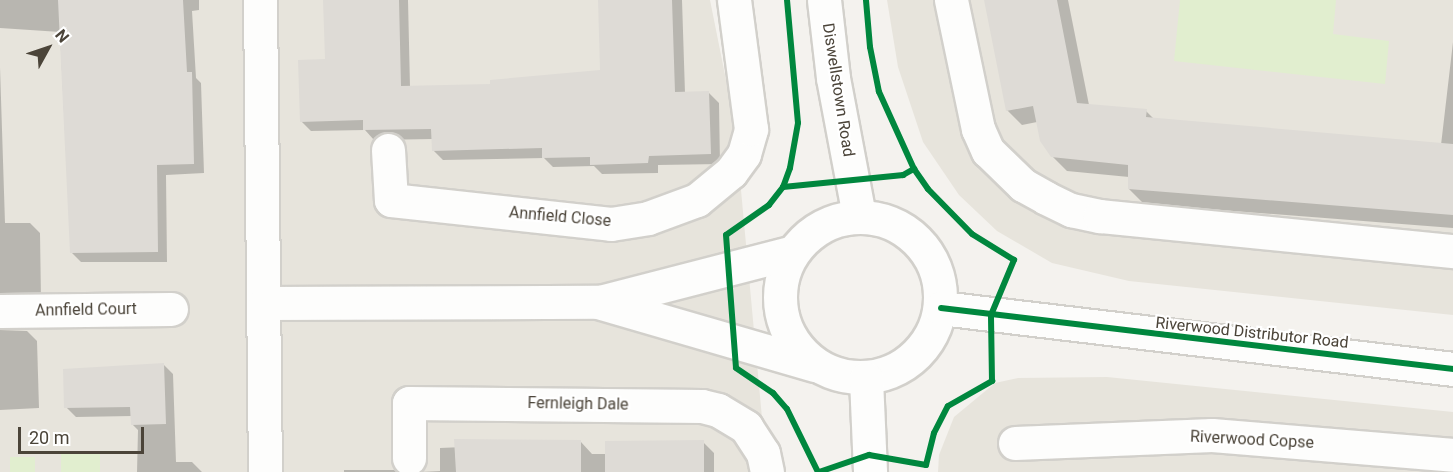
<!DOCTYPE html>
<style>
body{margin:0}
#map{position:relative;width:1453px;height:472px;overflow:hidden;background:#f4f2ee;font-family:Roboto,sans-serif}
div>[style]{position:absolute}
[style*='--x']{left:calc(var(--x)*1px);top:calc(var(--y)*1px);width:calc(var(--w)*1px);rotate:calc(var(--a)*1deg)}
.residential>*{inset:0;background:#e7e4dc}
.green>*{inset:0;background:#e1eecf}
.shadow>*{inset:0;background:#0003}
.building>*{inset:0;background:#dedbd6}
.roads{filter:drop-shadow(2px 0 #d2d0cb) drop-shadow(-2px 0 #d2d0cb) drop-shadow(0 2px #d2d0cb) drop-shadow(0 -2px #d2d0cb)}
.minor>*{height:33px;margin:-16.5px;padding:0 16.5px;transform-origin:16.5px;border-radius:16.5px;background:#fdfdfc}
.minor>.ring{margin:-16.5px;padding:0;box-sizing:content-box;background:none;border:33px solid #fdfdfc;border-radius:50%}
.cycleway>*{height:6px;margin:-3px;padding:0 3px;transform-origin:3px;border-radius:3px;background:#00873e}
span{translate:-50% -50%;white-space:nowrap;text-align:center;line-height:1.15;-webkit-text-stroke:4.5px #fff;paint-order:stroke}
.street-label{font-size:16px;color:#4b4439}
.north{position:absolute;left:18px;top:18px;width:60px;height:60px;-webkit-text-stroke:4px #fff;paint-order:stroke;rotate:50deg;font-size:16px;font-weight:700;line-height:24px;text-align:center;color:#4b4439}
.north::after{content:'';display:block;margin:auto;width:21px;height:27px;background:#4b4439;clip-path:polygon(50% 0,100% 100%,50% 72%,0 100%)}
.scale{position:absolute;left:18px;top:427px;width:126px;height:27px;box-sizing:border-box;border:3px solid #4b4439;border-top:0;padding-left:8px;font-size:18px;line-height:21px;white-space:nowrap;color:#4b4439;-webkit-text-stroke:4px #fff;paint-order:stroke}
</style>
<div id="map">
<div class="residential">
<i style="clip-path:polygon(0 0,710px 0,735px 125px,767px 472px,0 472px)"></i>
<i style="clip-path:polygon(887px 0,1453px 0,1453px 315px,1129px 281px,1052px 263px,997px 231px,959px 195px,923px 142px,898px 67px)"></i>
<i style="clip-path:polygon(1107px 377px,1453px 412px,1453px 472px,938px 472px,939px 455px,954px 417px,995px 383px,1018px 378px)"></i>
</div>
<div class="green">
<i style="clip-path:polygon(1180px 0,1336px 0,1333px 34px,1389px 41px,1385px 84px,1174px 61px)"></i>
<i style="clip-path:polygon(61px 454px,100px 454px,100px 472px,61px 472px)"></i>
<i style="clip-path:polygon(10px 457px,35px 457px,35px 472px,10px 472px)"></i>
</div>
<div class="shadow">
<i style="clip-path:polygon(0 0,199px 0,199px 10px,192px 11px,196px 78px,201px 83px,204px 173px,166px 175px,167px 262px,81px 262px,71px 252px,60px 32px,0 28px)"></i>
<i style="clip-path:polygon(325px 0,408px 0,410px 87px,491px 85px,601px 72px,600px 0,682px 0,685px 93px,709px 93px,719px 103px,720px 164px,658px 165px,658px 173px,602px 174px,594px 166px,553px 167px,544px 158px,443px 160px,433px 150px,433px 139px,374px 140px,365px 130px,311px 131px,301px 121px,326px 61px)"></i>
<i style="clip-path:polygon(986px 0,1068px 0,1089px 105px,1146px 111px,1155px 120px,1441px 145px,1453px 42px,1453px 228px,1144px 204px,1129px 189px,1129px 177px,1067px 171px,1052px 156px,1037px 122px,1022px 125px,1007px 110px)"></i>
<i style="clip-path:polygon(0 67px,5px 223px,30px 223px,40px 233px,41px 299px,0 305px)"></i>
<i style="clip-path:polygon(0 330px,27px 331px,37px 341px,39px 408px,0 410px)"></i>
<i style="clip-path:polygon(163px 364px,173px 374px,176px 462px,192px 462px,202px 472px,137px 472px,138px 430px,132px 424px,132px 416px,76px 417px,66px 407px)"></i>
<i style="clip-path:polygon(581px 442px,592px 454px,662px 454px,703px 442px,714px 453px,714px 472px,421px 472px,440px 471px,440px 448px)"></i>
<i style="clip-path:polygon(344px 470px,394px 470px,397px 472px,344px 472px)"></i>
</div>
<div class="building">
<i style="clip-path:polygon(58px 0,183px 0,187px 72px,192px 72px,194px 164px,157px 165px,158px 252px,70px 253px)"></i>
<i style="clip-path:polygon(323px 0,399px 0,401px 86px,490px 84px,490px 80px,600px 70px,598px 0,672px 0,675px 92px,709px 91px,711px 154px,649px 156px,648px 163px,590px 165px,590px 157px,542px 158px,542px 148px,432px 151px,431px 129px,363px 130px,363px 120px,300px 122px,298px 60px,325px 59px)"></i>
<i style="clip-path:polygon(984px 0,1057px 0,1077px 103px,1147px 109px,1146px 117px,1453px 144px,1453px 215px,1128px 189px,1128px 165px,1051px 157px,1040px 141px,1033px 106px,1006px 111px)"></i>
<i style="clip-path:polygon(164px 363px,166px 424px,131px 425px,130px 407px,64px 408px,63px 369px)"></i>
<i style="clip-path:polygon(454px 439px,581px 440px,581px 472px,456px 472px)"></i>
<i style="clip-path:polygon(704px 440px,704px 472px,605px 472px,605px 441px)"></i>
</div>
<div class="roads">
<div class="minor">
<i style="--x:260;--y:0;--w:472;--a:89.4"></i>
<i style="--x:824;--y:0;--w:79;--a:83.4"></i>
<i style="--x:833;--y:78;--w:140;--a:79.3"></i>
<i style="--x:951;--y:0;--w:132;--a:78.2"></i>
<i style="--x:978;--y:129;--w:24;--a:66"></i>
<i style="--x:988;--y:151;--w:49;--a:44.2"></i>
<i style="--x:1023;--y:185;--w:26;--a:29"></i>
<i style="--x:1046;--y:198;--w:28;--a:26"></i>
<i style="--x:1071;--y:210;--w:30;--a:12"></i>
<i style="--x:1100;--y:216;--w:355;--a:5.7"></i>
<i style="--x:388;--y:150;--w:50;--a:86.6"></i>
<i style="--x:391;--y:200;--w:221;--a:6.2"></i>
<i style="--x:611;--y:224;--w:37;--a:-9"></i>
<i style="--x:648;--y:218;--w:52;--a:-20.2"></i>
<i style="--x:697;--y:200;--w:44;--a:-39.5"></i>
<i style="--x:731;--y:172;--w:22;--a:-54"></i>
<i style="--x:744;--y:154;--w:26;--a:-74"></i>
<i style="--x:751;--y:129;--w:130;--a:-97.5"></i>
<i class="ring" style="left:780px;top:217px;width:127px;height:127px"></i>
<i style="--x:265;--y:303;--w:335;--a:-0.2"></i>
<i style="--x:600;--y:302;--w:199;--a:-14.5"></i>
<i style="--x:601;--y:303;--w:223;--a:16.2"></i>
<i style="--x:941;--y:308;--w:516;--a:6.79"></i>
<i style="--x:0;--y:311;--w:171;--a:-0.7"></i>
<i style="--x:866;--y:379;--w:93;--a:87.5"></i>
<i style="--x:1015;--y:443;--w:197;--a:-2.3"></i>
<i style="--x:1212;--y:435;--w:242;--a:4.7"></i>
<i style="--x:409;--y:458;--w:55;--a:-90"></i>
<i style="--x:409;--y:403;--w:293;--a:0.6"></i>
<i style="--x:702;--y:406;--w:16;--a:14"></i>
<i style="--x:718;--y:410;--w:33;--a:31"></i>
<i style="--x:746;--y:427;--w:31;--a:57"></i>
<i style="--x:763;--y:453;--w:19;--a:78"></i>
</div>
</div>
<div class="cycleway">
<i style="--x:787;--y:0;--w:123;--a:84.9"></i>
<i style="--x:798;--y:123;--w:46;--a:100.1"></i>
<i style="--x:790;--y:168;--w:20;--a:110"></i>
<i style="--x:783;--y:187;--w:23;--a:128"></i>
<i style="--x:769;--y:205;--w:52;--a:145.1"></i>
<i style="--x:726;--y:235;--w:133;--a:85.7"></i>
<i style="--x:736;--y:368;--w:45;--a:34"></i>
<i style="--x:773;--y:393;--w:21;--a:49"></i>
<i style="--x:787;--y:409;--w:70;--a:63.8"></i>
<i style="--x:783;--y:187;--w:121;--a:-5.7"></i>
<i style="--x:903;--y:175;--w:13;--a:-29"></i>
<i style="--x:941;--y:308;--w:516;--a:6.79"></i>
<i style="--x:819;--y:472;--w:53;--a:-18.8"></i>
<i style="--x:869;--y:455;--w:58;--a:10"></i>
<i style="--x:926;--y:465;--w:33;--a:-76"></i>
<i style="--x:934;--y:433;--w:30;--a:-63"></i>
<i style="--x:948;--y:406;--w:51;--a:-29.6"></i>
<i style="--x:992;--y:381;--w:66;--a:-90.9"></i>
<i style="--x:991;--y:315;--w:60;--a:-67.3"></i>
<i style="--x:1014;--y:260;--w:49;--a:-148.2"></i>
<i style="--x:972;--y:234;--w:63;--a:-134.4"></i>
<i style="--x:928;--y:189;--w:24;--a:-125"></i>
<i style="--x:914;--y:169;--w:85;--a:-114.4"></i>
<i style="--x:879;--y:92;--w:46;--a:-101.3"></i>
<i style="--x:870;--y:47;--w:47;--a:-94.9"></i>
</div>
<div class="street-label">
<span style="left:838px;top:90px;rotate:81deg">Diswellstown Road</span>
<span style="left:560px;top:217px;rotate:5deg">Annfield Close</span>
<span style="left:86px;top:310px;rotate:-1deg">Annfield Court</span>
<span style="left:1252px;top:333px;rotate:6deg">Riverwood Distributor Road</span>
<span style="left:578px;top:404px;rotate:1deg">Fernleigh Dale</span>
<span style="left:1252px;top:440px;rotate:3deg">Riverwood Copse</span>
</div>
<div class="north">N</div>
<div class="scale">20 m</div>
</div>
